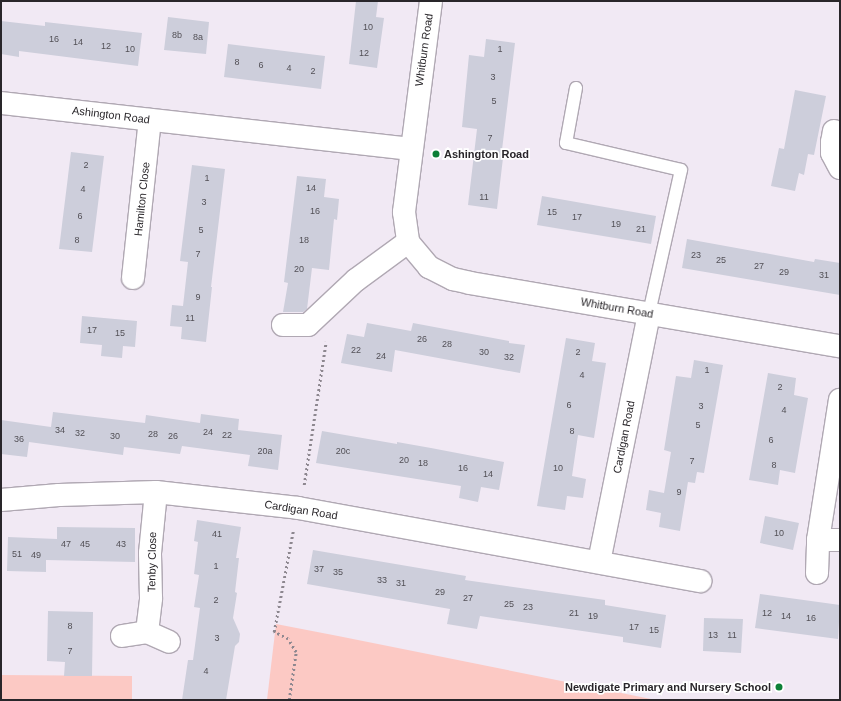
<!DOCTYPE html>
<style>
body{margin:0}
#map{position:relative;width:841px;height:701px;overflow:hidden;background:#f1e9f4;font-family:Arial,sans-serif}
div>[style]{position:absolute}
[style*='--x']{left:calc(var(--x)*1px);top:calc(var(--y)*1px);width:calc(var(--w)*1px);rotate:calc(var(--a)*1deg)}
.green>*{inset:0;background:#fcc9c4}
.building>*{inset:0;background:#cdcedb}
.path>*{height:2.5px;margin-top:-1.25px;transform-origin:0;background:repeating-linear-gradient(90deg,#8d878f 0 2px,transparent 0 5px)}
.roads{filter:drop-shadow(1px 0 #b0a8b3) drop-shadow(-1px 0 #b0a8b3) drop-shadow(0 1px #b0a8b3) drop-shadow(0 -1px #b0a8b3)}
.lane>*{height:12px;margin:-6px;padding:0 6px;transform-origin:6px;border-radius:6px;background:#fff}
.street>*{height:22px;margin:-11px;padding:0 11px;transform-origin:11px;border-radius:11px;background:#fff}
.dots>*{width:11px;height:11px;translate:-50% -50%;box-sizing:border-box;border:2px solid #fff;border-radius:50%}
span{translate:-50% -50%;white-space:nowrap;text-align:center;line-height:1.15;-webkit-text-stroke:3.5px #fff;paint-order:stroke}
.number-label{font-size:9px;color:#525056}
.number-label span{-webkit-text-stroke-width:0}
.street-label{font-size:11px;color:#29262a}
.poi-label{font-size:11px;color:#29262a;font-weight:700}
.left{translate:0 -50%;text-align:left}
.right{translate:-100% -50%;text-align:right}
.frame{position:absolute;inset:0;border:2px solid #29262a;pointer-events:none}
</style>
<div id="map">
<div class="green">
<i style="clip-path:polygon(276px 624px,338px 636px,656px 700px,267px 700px)"></i>
<i style="clip-path:polygon(1px 675px,132px 676px,132px 700px,1px 700px)"></i>
</div>
<div class="building">
<i style="clip-path:polygon(356px 1px,378px 1px,376px 17px,384px 18px,377px 68px,349px 64px)"></i>
<i style="clip-path:polygon(168px 17px,209px 22px,206px 54px,164px 50px)"></i>
<i style="clip-path:polygon(1px 21px,45px 26px,45px 22px,142px 33px,138px 66px,19px 51px,19px 57px,1px 54px)"></i>
<i style="clip-path:polygon(486px 39px,515px 43px,501px 158px,503px 158px,497px 209px,468px 205px,477px 129px,462px 127px,469px 55px,484px 57px)"></i>
<i style="clip-path:polygon(228px 44px,325px 56px,321px 89px,224px 77px)"></i>
<i style="clip-path:polygon(795px 90px,826px 96px,814px 155px,808px 154px,804px 175px,799px 173px,795px 191px,771px 186px,779px 148px,784px 149px)"></i>
<i style="clip-path:polygon(71px 152px,104px 156px,92px 252px,59px 249px)"></i>
<i style="clip-path:polygon(192px 165px,225px 169px,211px 287px,212px 287px,206px 342px,181px 339px,182px 327px,170px 326px,172px 305px,183px 306px,188px 262px,180px 261px)"></i>
<i style="clip-path:polygon(297px 176px,326px 179px,324px 197px,339px 199px,337px 220px,334px 219px,329px 270px,312px 268px,307px 309px,303px 312px,283px 312px,288px 283px,284px 282px)"></i>
<i style="clip-path:polygon(542px 196px,656px 216px,651px 244px,537px 225px)"></i>
<i style="clip-path:polygon(687px 239px,814px 262px,815px 259px,840px 263px,840px 295px,682px 268px)"></i>
<i style="clip-path:polygon(82px 316px,137px 321px,135px 347px,123px 346px,122px 358px,101px 356px,102px 345px,80px 343px)"></i>
<i style="clip-path:polygon(367px 323px,411px 331px,413px 323px,509px 341px,509px 343px,525px 345px,520px 373px,395px 350px,392px 372px,341px 363px,347px 334px,364px 337px)"></i>
<i style="clip-path:polygon(566px 338px,595px 343px,592px 361px,606px 363px,594px 438px,578px 435px,572px 476px,586px 479px,583px 498px,567px 496px,565px 510px,537px 506px)"></i>
<i style="clip-path:polygon(694px 360px,723px 365px,704px 473px,697px 472px,695px 483px,688px 482px,680px 531px,659px 527px,661px 513px,646px 510px,649px 490px,664px 493px,671px 452px,664px 450px,676px 376px,691px 378px)"></i>
<i style="clip-path:polygon(768px 373px,796px 378px,794px 395px,808px 398px,795px 473px,780px 470px,778px 485px,749px 480px)"></i>
<i style="clip-path:polygon(53px 412px,145px 423px,146px 415px,200px 423px,201px 414px,239px 419px,238px 430px,282px 435px,278px 470px,248px 466px,250px 455px,182px 446px,180px 454px,124px 447px,123px 455px,29px 442px,27px 457px,1px 454px,1px 420px,51px 427px)"></i>
<i style="clip-path:polygon(322px 431px,397px 444px,397px 442px,431px 448px,504px 462px,499px 490px,481px 487px,478px 502px,459px 498px,461px 486px,316px 463px)"></i>
<i style="clip-path:polygon(765px 516px,799px 523px,793px 550px,760px 543px)"></i>
<i style="clip-path:polygon(197px 520px,241px 527px,236px 558px,239px 558px,235px 592px,237px 593px,233px 618px,240px 634px,239px 642px,235px 646px,226px 700px,182px 700px,188px 660px,193px 660px,200px 608px,194px 607px,199px 575px,194px 574px,198px 542px,194px 541px)"></i>
<i style="clip-path:polygon(57px 527px,135px 528px,135px 562px,46px 560px,46px 572px,7px 571px,8px 537px,57px 539px)"></i>
<i style="clip-path:polygon(313px 550px,466px 576px,465px 580px,605px 600px,605px 605px,666px 615px,661px 648px,623px 642px,623px 637px,480px 616px,477px 629px,447px 624px,450px 609px,307px 584px)"></i>
<i style="clip-path:polygon(760px 594px,840px 605px,838px 639px,755px 628px)"></i>
<i style="clip-path:polygon(48px 611px,93px 612px,92px 676px,64px 676px,65px 662px,47px 661px)"></i>
<i style="clip-path:polygon(704px 618px,743px 619px,741px 653px,703px 651px)"></i>
</div>
<div class="path">
<i style="--x:304;--y:485;--w:145;--a:-81.3"></i>
<i style="--x:289;--y:700;--w:49;--a:-81.7"></i>
<i style="--x:296;--y:652;--w:15;--a:-122"></i>
<i style="--x:288;--y:639;--w:16;--a:-153"></i>
<i style="--x:274;--y:632;--w:103;--a:-79.3"></i>
</div>
<div class="roads">
<div class="lane">
<i style="--x:576;--y:88;--w:56;--a:100.3"></i>
<i style="--x:566;--y:143;--w:118;--a:13.2"></i>
<i style="--x:681;--y:170;--w:147;--a:102.6"></i>
</div>
<div class="street">
<i style="--x:431;--y:1;--w:213;--a:97.3"></i>
<i style="--x:404;--y:212;--w:30;--a:82"></i>
<i style="--x:408;--y:242;--w:33;--a:50"></i>
<i style="--x:429;--y:267;--w:27;--a:27"></i>
<i style="--x:453;--y:279;--w:17;--a:13"></i>
<i style="--x:470;--y:283;--w:375;--a:9.7"></i>
<i style="--x:1;--y:103;--w:413;--a:6.4"></i>
<i style="--x:834;--y:131;--w:11;--a:100"></i>
<i style="--x:832;--y:142;--w:11;--a:90"></i>
<i style="--x:832;--y:153;--w:17;--a:62"></i>
<i style="--x:133;--y:278;--w:159;--a:-83.9"></i>
<i style="--x:283;--y:325;--w:25;--a:0"></i>
<i style="--x:308;--y:325;--w:66;--a:-43.2"></i>
<i style="--x:356;--y:280;--w:64;--a:-36.2"></i>
<i style="--x:1;--y:500;--w:58;--a:-4.9"></i>
<i style="--x:59;--y:495;--w:97;--a:-1.8"></i>
<i style="--x:156;--y:492;--w:143;--a:6.4"></i>
<i style="--x:298;--y:508;--w:409;--a:10.3"></i>
<i style="--x:818;--y:540;--w:22;--a:0"></i>
<i style="--x:599;--y:562;--w:254;--a:-78.6"></i>
<i style="--x:817;--y:573;--w:33;--a:-88"></i>
<i style="--x:818;--y:540;--w:142;--a:-81.1"></i>
<i style="--x:147;--y:632;--w:34;--a:-83"></i>
<i style="--x:151;--y:598;--w:45;--a:-91.3"></i>
<i style="--x:150;--y:553;--w:61;--a:-84.4"></i>
<i style="--x:122;--y:636;--w:25;--a:-9"></i>
<i style="--x:147;--y:632;--w:24;--a:24"></i>
</div>
</div>
<div class="dots">
<i style="left:436px;top:154px;background:#0d8037"></i>
<i style="left:779px;top:687px;background:#0d8037"></i>
</div>
<div class="number-label">
<span style="left:368px;top:27px">10</span>
<span style="left:177px;top:35px">8b</span>
<span style="left:198px;top:37px">8a</span>
<span style="left:54px;top:39px">16</span>
<span style="left:78px;top:42px">14</span>
<span style="left:106px;top:46px">12</span>
<span style="left:130px;top:49px">10</span>
<span style="left:500px;top:49px">1</span>
<span style="left:364px;top:53px">12</span>
<span style="left:237px;top:62px">8</span>
<span style="left:261px;top:65px">6</span>
<span style="left:289px;top:68px">4</span>
<span style="left:313px;top:71px">2</span>
<span style="left:493px;top:77px">3</span>
<span style="left:494px;top:101px">5</span>
<span style="left:490px;top:138px">7</span>
<span style="left:86px;top:165px">2</span>
<span style="left:207px;top:178px">1</span>
<span style="left:311px;top:188px">14</span>
<span style="left:83px;top:189px">4</span>
<span style="left:484px;top:197px">11</span>
<span style="left:204px;top:202px">3</span>
<span style="left:315px;top:211px">16</span>
<span style="left:552px;top:212px">15</span>
<span style="left:80px;top:216px">6</span>
<span style="left:577px;top:217px">17</span>
<span style="left:616px;top:224px">19</span>
<span style="left:641px;top:229px">21</span>
<span style="left:201px;top:230px">5</span>
<span style="left:77px;top:240px">8</span>
<span style="left:304px;top:240px">18</span>
<span style="left:198px;top:254px">7</span>
<span style="left:696px;top:255px">23</span>
<span style="left:721px;top:260px">25</span>
<span style="left:759px;top:266px">27</span>
<span style="left:299px;top:269px">20</span>
<span style="left:784px;top:272px">29</span>
<span style="left:824px;top:275px">31</span>
<span style="left:198px;top:297px">9</span>
<span style="left:190px;top:318px">11</span>
<span style="left:92px;top:330px">17</span>
<span style="left:120px;top:333px">15</span>
<span style="left:422px;top:339px">26</span>
<span style="left:447px;top:344px">28</span>
<span style="left:356px;top:350px">22</span>
<span style="left:484px;top:352px">30</span>
<span style="left:578px;top:352px">2</span>
<span style="left:381px;top:356px">24</span>
<span style="left:509px;top:357px">32</span>
<span style="left:707px;top:370px">1</span>
<span style="left:582px;top:375px">4</span>
<span style="left:780px;top:387px">2</span>
<span style="left:569px;top:405px">6</span>
<span style="left:701px;top:406px">3</span>
<span style="left:784px;top:410px">4</span>
<span style="left:698px;top:425px">5</span>
<span style="left:60px;top:430px">34</span>
<span style="left:572px;top:431px">8</span>
<span style="left:208px;top:432px">24</span>
<span style="left:80px;top:433px">32</span>
<span style="left:153px;top:434px">28</span>
<span style="left:227px;top:435px">22</span>
<span style="left:115px;top:436px">30</span>
<span style="left:173px;top:436px">26</span>
<span style="left:19px;top:439px">36</span>
<span style="left:771px;top:440px">6</span>
<span style="left:265px;top:451px">20a</span>
<span style="left:343px;top:451px">20c</span>
<span style="left:404px;top:460px">20</span>
<span style="left:692px;top:461px">7</span>
<span style="left:423px;top:463px">18</span>
<span style="left:774px;top:465px">8</span>
<span style="left:463px;top:468px">16</span>
<span style="left:558px;top:468px">10</span>
<span style="left:488px;top:474px">14</span>
<span style="left:679px;top:492px">9</span>
<span style="left:779px;top:533px">10</span>
<span style="left:217px;top:534px">41</span>
<span style="left:66px;top:544px">47</span>
<span style="left:85px;top:544px">45</span>
<span style="left:121px;top:544px">43</span>
<span style="left:17px;top:554px">51</span>
<span style="left:36px;top:555px">49</span>
<span style="left:216px;top:566px">1</span>
<span style="left:319px;top:569px">37</span>
<span style="left:338px;top:572px">35</span>
<span style="left:382px;top:580px">33</span>
<span style="left:401px;top:583px">31</span>
<span style="left:440px;top:592px">29</span>
<span style="left:468px;top:598px">27</span>
<span style="left:216px;top:600px">2</span>
<span style="left:509px;top:604px">25</span>
<span style="left:528px;top:607px">23</span>
<span style="left:574px;top:613px">21</span>
<span style="left:767px;top:613px">12</span>
<span style="left:593px;top:616px">19</span>
<span style="left:786px;top:616px">14</span>
<span style="left:811px;top:618px">16</span>
<span style="left:70px;top:626px">8</span>
<span style="left:634px;top:627px">17</span>
<span style="left:654px;top:630px">15</span>
<span style="left:713px;top:635px">13</span>
<span style="left:732px;top:635px">11</span>
<span style="left:217px;top:638px">3</span>
<span style="left:70px;top:651px">7</span>
<span style="left:206px;top:671px">4</span>
</div>
<div class="street-label">
<span style="left:424px;top:50px;rotate:-82deg">Whitburn Road</span>
<span style="left:111px;top:115px;rotate:7deg">Ashington Road</span>
<span style="left:142px;top:199px;rotate:-84deg">Hamilton Close</span>
<span style="left:617px;top:308px;rotate:10deg">Whitburn Road</span>
<span style="left:624px;top:437px;rotate:-79deg">Cardigan Road</span>
<span style="left:301px;top:510px;rotate:9deg">Cardigan Road</span>
<span style="left:152px;top:562px;rotate:-89deg">Tenby Close</span>
</div>
<div class="poi-label">
<span class="left" style="left:444px;top:154px">Ashington Road</span>
<span class="right" style="left:771px;top:687px">Newdigate Primary and Nursery School</span>
</div>
<div class="frame"></div>
</div>
